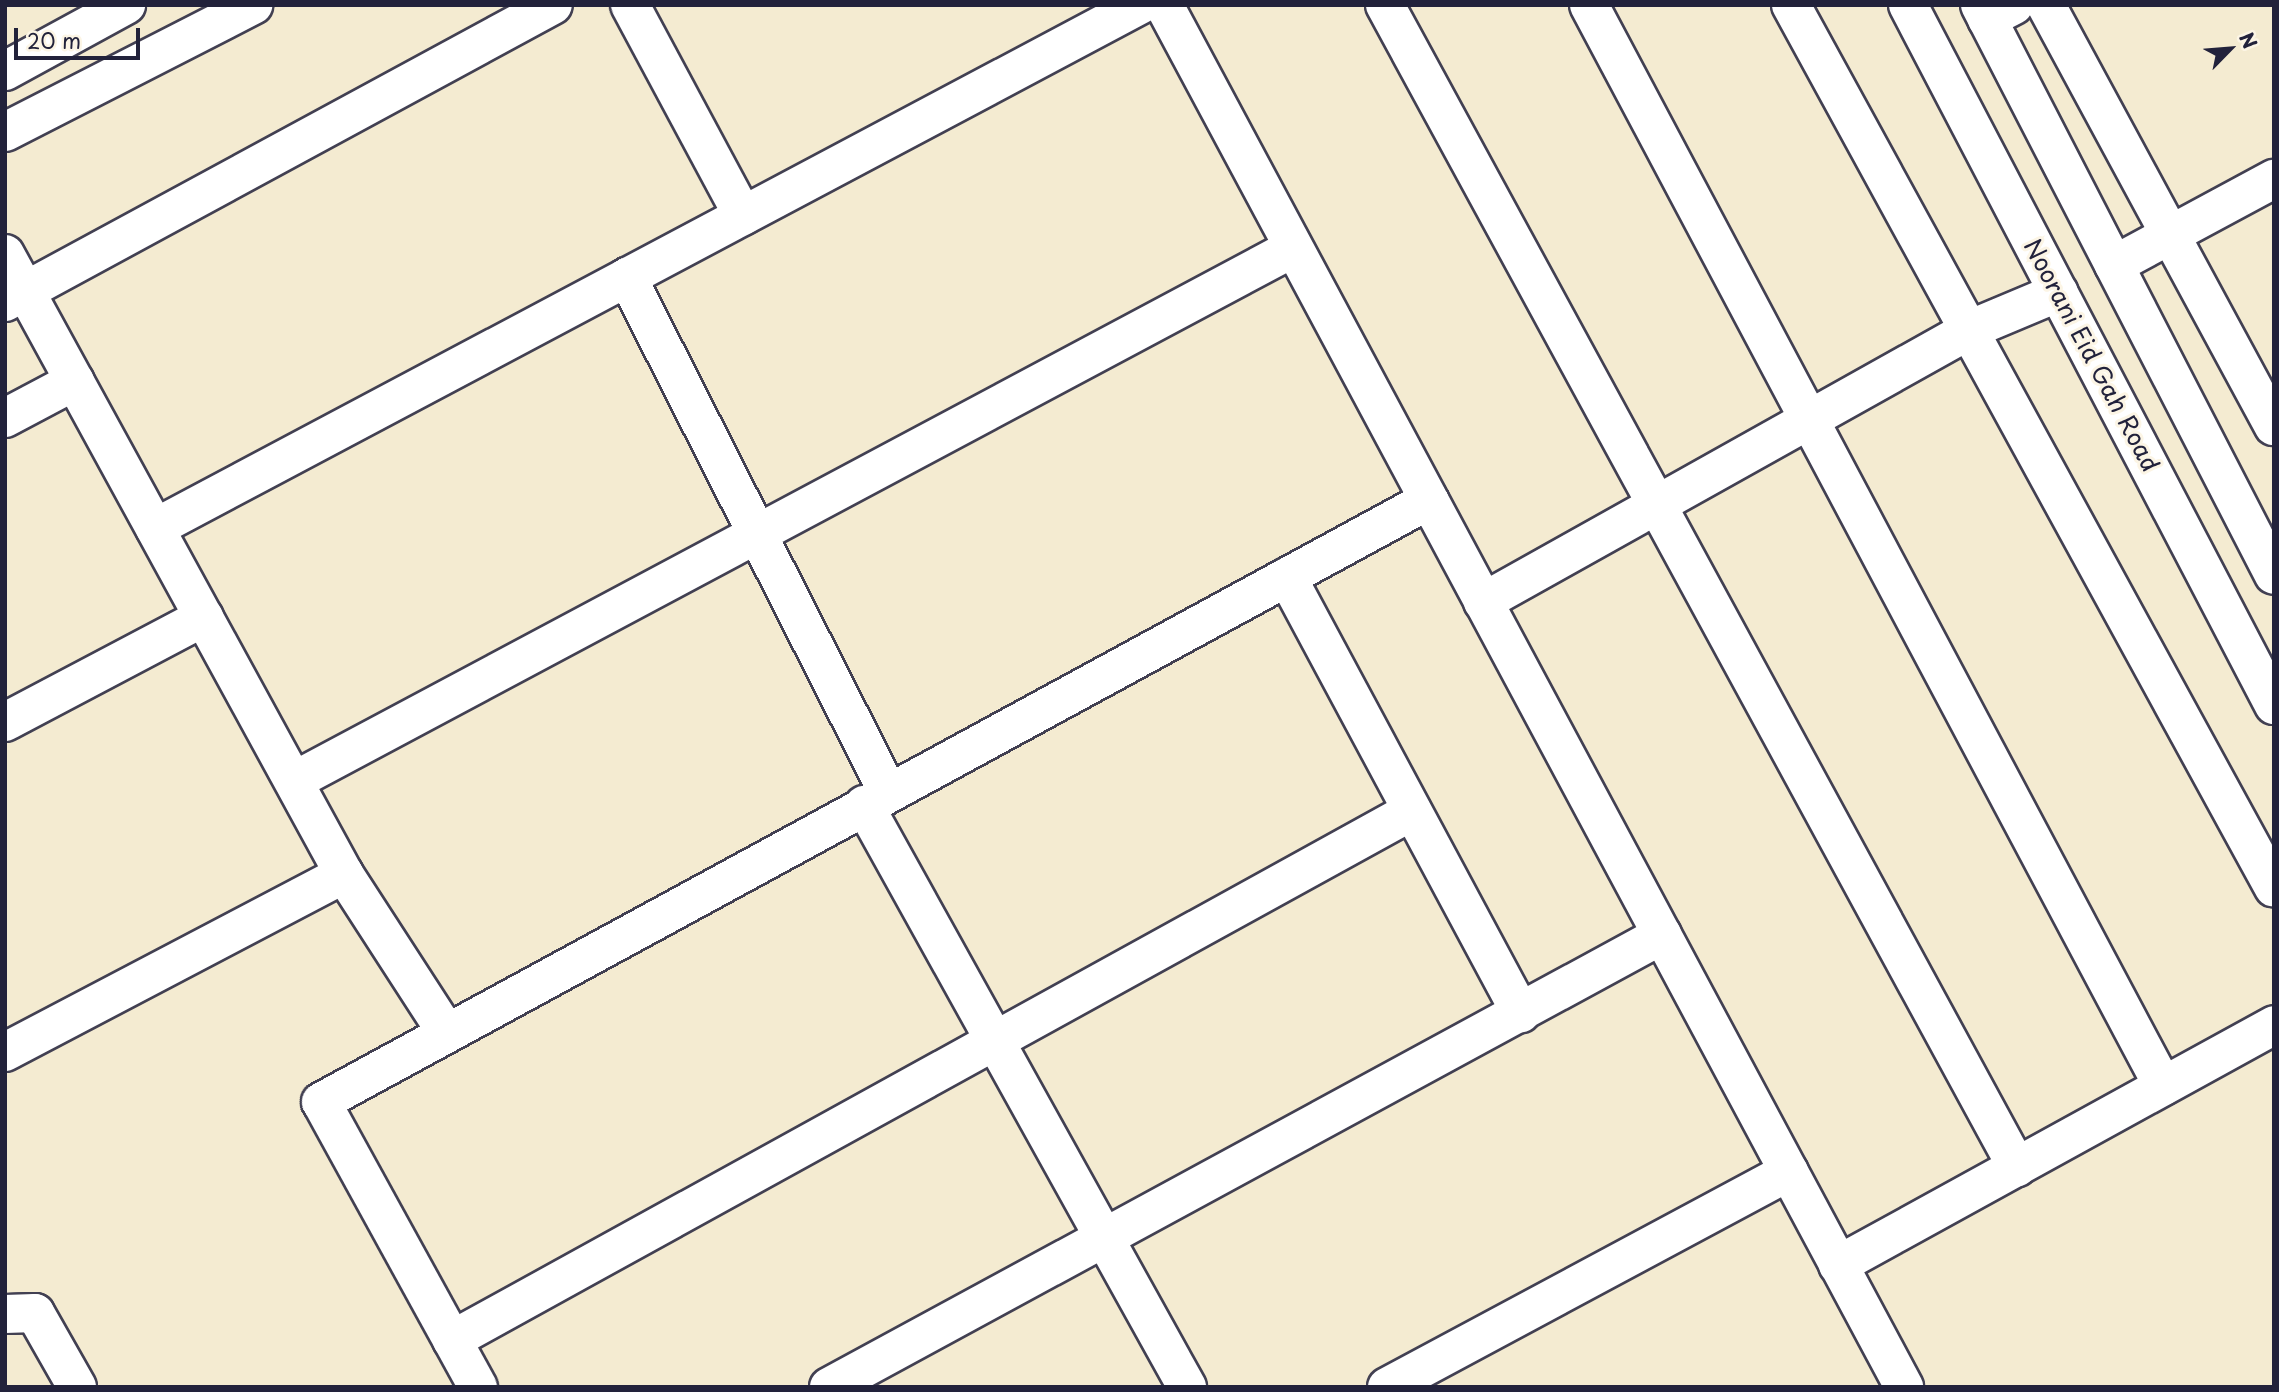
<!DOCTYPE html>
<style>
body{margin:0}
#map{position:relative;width:2279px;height:1392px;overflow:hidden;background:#f4ebd1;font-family:"Playpen Sans",sans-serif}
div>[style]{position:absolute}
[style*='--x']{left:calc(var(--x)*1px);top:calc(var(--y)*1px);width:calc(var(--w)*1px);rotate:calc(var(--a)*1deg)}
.roads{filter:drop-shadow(2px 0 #424052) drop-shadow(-2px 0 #424052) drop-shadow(0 2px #424052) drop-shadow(0 -2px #424052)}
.minor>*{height:38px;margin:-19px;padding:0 19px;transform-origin:19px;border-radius:19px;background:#fff}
.major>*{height:38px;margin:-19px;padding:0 19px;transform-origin:19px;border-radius:19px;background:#fff}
span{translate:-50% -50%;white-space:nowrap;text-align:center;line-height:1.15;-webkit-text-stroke:6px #fcf5e5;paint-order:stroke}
.street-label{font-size:24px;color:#22223b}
.frame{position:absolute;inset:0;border:7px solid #22223b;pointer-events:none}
.north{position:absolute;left:2195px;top:14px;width:70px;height:70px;-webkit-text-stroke:5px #fcf5e5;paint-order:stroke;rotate:65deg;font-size:19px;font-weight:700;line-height:28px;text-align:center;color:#22223b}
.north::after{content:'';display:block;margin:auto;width:24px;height:32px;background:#22223b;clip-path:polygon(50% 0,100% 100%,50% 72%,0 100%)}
.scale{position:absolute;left:14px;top:28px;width:126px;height:32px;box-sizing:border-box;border:4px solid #22223b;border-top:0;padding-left:9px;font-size:21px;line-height:24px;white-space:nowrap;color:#22223b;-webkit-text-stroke:5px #fcf5e5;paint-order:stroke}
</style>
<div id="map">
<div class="roads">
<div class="minor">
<i style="--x:630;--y:5;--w:239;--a:61.8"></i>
<i style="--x:1164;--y:5;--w:1568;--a:61.83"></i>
<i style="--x:1385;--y:5;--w:1323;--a:61.46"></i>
<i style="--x:1589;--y:5;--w:1224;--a:62.03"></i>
<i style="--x:1791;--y:5;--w:1006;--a:61.32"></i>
<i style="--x:2046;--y:5;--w:479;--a:61.6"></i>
<i style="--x:1987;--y:19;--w:30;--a:-27"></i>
<i style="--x:5;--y:254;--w:707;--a:61.33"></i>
<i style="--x:344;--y:874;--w:186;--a:57.1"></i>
<i style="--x:2114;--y:265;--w:182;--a:-28.3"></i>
<i style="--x:627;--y:277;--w:577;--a:63.12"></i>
<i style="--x:5;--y:302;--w:623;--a:-28.46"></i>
<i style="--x:5;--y:418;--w:79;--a:-27.9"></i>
<i style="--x:155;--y:528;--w:1115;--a:-27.97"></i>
<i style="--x:1287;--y:577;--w:495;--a:61.8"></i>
<i style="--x:1483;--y:602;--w:559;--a:-29.22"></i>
<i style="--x:1971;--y:329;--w:95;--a:-22.8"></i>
<i style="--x:5;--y:722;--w:225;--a:-27.8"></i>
<i style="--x:294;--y:781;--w:1132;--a:-28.08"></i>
<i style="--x:864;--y:805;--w:666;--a:60.97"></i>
<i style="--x:5;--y:1052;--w:383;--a:-27.7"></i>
<i style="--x:1838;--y:1265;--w:498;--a:-28.8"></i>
<i style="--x:5;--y:1314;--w:30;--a:-2"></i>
<i style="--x:35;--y:1313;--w:85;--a:60.4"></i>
<i style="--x:452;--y:1340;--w:1096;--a:-28.86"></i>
<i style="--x:478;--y:1387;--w:325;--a:-118.8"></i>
<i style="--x:321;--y:1102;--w:1261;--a:-28.52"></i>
<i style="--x:829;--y:1387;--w:948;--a:-28.49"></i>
<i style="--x:1387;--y:1387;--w:456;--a:-28.2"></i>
</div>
<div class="major">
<i style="--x:1908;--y:5;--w:790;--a:62.4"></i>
<i style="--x:1980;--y:5;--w:641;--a:62.72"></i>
<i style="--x:5;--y:71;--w:138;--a:-28.6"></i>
<i style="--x:5;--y:132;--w:279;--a:-27.1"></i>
</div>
</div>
<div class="street-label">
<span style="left:2092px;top:355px;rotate:62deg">Noorani Eid Gah Road</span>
</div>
<div class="frame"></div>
<div class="north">N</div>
<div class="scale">20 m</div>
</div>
